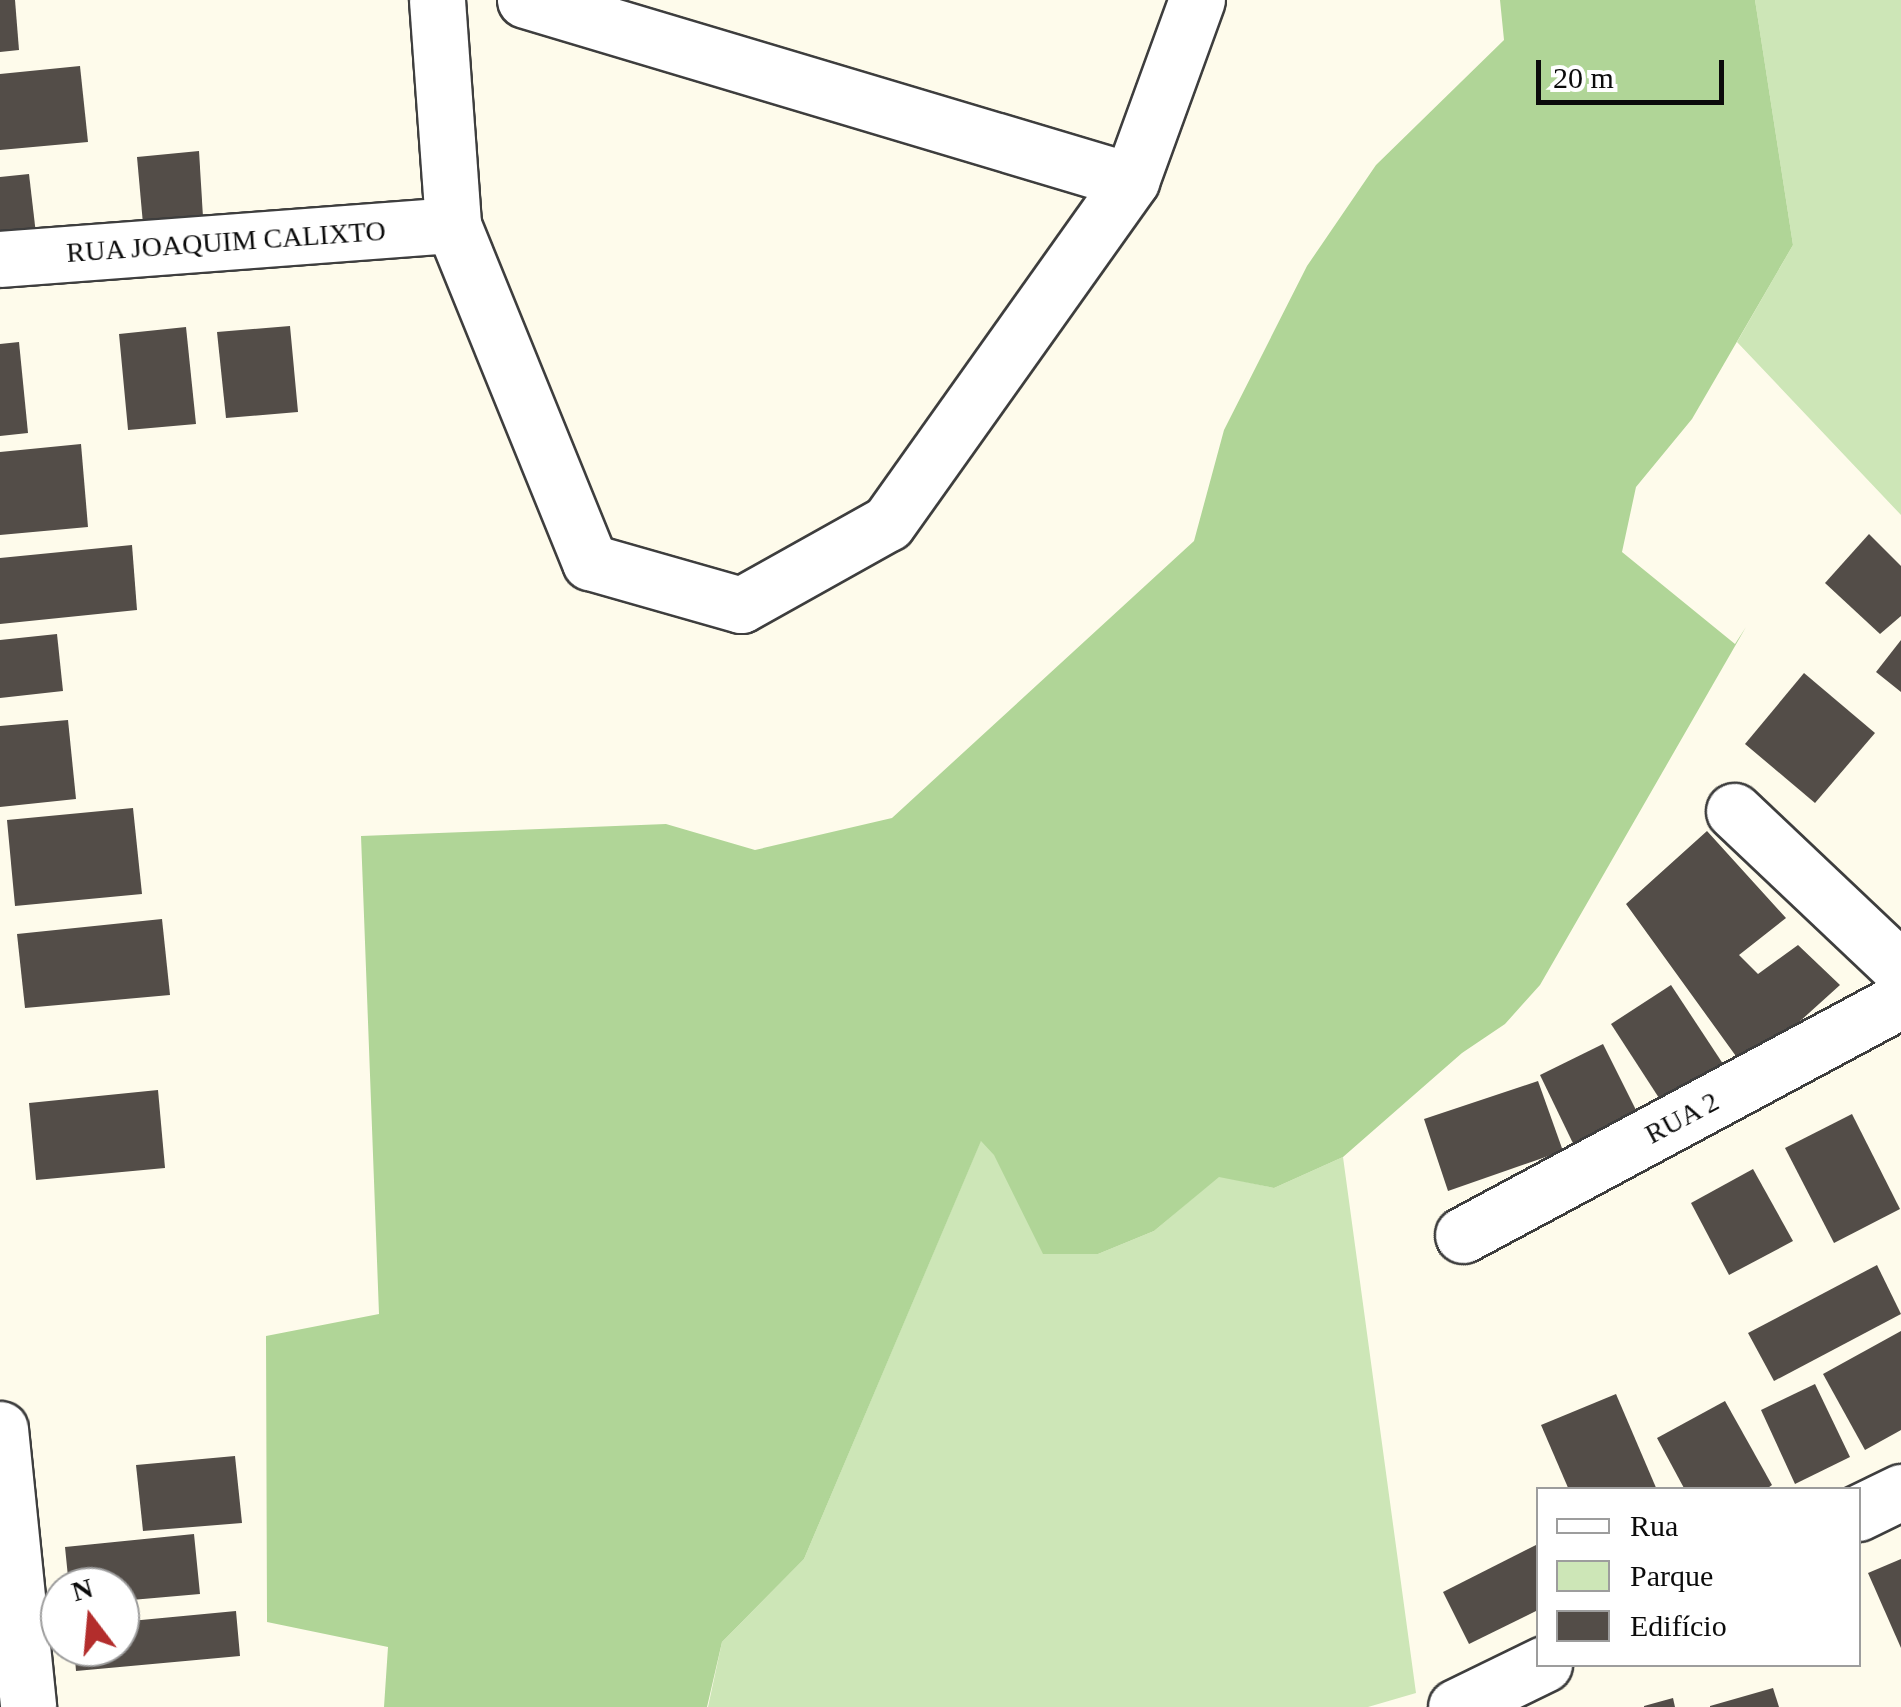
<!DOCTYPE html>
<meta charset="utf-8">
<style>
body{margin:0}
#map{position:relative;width:1901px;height:1707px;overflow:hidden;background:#fefbeb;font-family:"Times New Roman",serif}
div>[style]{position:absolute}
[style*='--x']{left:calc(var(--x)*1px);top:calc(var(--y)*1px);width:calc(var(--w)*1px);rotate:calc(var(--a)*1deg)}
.green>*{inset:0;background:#cde6b7}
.forest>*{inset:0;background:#b0d597}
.building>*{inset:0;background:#534d48}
.roads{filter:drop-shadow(2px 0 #3e3e3e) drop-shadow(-2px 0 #3e3e3e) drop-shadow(0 2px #3e3e3e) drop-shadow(0 -2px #3e3e3e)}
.minor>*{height:55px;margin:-27.5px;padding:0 27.5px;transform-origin:27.5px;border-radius:27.5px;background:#fff}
.tertiary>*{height:55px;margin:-27.5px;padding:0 27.5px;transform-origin:27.5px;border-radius:27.5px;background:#fff}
span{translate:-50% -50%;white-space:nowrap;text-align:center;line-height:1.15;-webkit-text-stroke:10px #fff;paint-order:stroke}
.street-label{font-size:28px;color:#0b0b0b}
.legend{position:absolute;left:1536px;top:1487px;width:325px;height:180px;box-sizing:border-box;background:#fff;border:2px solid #9d9d9d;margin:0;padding:12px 18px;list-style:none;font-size:30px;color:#0b0b0b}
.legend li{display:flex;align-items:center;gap:20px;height:50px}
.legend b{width:50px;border:2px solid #9d9d9d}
.north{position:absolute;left:40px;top:1567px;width:100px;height:100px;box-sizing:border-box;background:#fff;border:2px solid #9d9d9d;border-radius:50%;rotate:344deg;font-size:28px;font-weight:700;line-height:40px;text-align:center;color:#0b0b0b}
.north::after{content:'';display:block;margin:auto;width:35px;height:45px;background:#b32d2c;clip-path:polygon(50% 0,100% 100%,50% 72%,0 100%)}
.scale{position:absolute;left:1536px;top:60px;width:188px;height:45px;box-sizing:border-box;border:5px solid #0b0b0b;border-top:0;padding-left:12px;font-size:30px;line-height:35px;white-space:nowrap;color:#0b0b0b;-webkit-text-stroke:8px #fff;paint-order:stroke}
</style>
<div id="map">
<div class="green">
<i style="clip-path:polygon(1755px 0,1901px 0,1901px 515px,1737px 342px,1793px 245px)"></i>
<i style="clip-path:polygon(981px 1140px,1098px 1254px,1154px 1231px,1219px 1176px,1274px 1188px,1343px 1157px,1416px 1693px,1368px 1707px,708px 1707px,722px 1642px,804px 1559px)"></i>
</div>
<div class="forest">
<i style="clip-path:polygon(1500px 0,1755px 0,1793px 245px,1692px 419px,1636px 487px,1622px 552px,1735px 644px,1746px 627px,1540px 985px,1505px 1024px,1462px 1053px,1343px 1157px,1274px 1188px,1219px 1177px,1154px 1231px,1098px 1254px,1043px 1254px,994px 1155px,981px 1141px,804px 1559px,722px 1642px,707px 1707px,384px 1707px,388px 1647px,267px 1622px,266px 1336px,379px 1314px,361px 836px,666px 824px,755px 850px,892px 818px,1194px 541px,1224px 430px,1307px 266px,1376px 165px,1504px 40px)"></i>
</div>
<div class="building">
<i style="clip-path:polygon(0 0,15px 0,19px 50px,0 52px)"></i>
<i style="clip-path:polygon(80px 66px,88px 142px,0 150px,0 74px)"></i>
<i style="clip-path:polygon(199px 151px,203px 217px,143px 224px,137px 157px)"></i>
<i style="clip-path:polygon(29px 174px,36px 234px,0 239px,0 177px)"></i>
<i style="clip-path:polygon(290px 326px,298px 412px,226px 418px,217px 332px)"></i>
<i style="clip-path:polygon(186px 327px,196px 424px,128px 430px,119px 334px)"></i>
<i style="clip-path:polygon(19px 342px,28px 433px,0 436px,0 344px)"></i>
<i style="clip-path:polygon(81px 444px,88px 527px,0 535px,0 452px)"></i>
<i style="clip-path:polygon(1869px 534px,1901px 566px,1901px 616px,1880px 634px,1825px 583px)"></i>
<i style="clip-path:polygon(132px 545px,137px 610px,0 624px,0 558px)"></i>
<i style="clip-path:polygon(57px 634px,63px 691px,0 698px,0 640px)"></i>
<i style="clip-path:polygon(1901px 640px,1901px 692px,1876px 672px)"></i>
<i style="clip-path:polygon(1804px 673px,1875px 733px,1815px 803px,1745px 744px)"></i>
<i style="clip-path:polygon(68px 720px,76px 799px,0 807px,0 726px)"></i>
<i style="clip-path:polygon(133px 808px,142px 894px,15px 906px,7px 820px)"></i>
<i style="clip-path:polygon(1707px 831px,1786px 918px,1739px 955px,1758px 974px,1798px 945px,1840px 985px,1746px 1070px,1626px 904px)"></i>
<i style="clip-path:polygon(162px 919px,170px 995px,25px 1008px,17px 934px)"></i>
<i style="clip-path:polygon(1671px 985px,1733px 1079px,1672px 1118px,1611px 1024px)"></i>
<i style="clip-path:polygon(1603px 1044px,1647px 1132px,1583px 1164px,1540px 1075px)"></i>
<i style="clip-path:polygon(1538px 1081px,1563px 1151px,1448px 1191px,1424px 1119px)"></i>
<i style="clip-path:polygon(158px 1090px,165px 1168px,36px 1180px,29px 1103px)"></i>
<i style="clip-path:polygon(1852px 1114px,1900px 1209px,1834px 1243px,1785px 1148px)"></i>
<i style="clip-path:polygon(1753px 1169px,1793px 1241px,1729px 1275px,1691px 1203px)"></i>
<i style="clip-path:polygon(1877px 1265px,1901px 1314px,1774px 1381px,1748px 1333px)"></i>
<i style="clip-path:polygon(1901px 1331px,1901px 1430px,1865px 1450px,1823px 1374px)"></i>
<i style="clip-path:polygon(1815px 1384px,1850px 1457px,1795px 1484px,1761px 1410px)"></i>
<i style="clip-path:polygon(1616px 1394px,1657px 1490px,1569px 1490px,1541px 1425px)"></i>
<i style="clip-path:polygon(1725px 1401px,1772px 1485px,1765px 1490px,1685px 1490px,1657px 1438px)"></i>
<i style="clip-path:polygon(235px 1456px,242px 1523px,143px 1531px,136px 1465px)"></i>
<i style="clip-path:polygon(194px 1534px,200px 1594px,120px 1601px,120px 1587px,69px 1587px,65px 1547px)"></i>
<i style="clip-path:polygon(1538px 1544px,1538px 1610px,1469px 1644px,1443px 1592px)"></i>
<i style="clip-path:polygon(1901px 1559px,1901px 1648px,1868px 1573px)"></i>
<i style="clip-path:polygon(236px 1611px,240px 1656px,76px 1671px,74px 1647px,120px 1647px,120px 1622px)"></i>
<i style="clip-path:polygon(1773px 1688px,1779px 1707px,1710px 1707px,1710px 1706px)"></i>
<i style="clip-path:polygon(1673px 1698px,1675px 1707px,1644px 1707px,1644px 1706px)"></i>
</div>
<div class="roads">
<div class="minor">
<i style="--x:437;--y:0;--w:226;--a:85.9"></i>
<i style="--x:453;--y:225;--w:364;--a:67.9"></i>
<i style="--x:590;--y:562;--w:157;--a:15.9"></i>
<i style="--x:741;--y:605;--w:168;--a:-29.2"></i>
<i style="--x:888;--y:523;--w:420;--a:-54.6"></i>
<i style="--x:1131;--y:181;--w:193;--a:-70"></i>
<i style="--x:525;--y:0;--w:632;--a:16.63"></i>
<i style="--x:0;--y:259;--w:454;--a:-4.3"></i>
<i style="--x:1734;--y:811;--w:230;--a:43.4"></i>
<i style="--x:1463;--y:1235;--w:497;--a:-28.2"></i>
<i style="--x:1858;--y:1513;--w:48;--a:-26"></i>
<i style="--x:1456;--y:1707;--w:98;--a:-26"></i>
</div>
<div class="tertiary">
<i style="--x:0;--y:1429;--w:279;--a:84.2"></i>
</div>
</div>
<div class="street-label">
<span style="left:226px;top:242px;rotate:-4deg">RUA JOAQUIM CALIXTO</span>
<span style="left:1682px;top:1118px;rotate:-28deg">RUA 2</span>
</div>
<ul class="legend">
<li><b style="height:12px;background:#fff"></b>Rua</li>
<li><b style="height:28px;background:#cde6b7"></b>Parque</li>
<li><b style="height:28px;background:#534d48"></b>Edifício</li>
</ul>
<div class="north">N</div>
<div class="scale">20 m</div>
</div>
